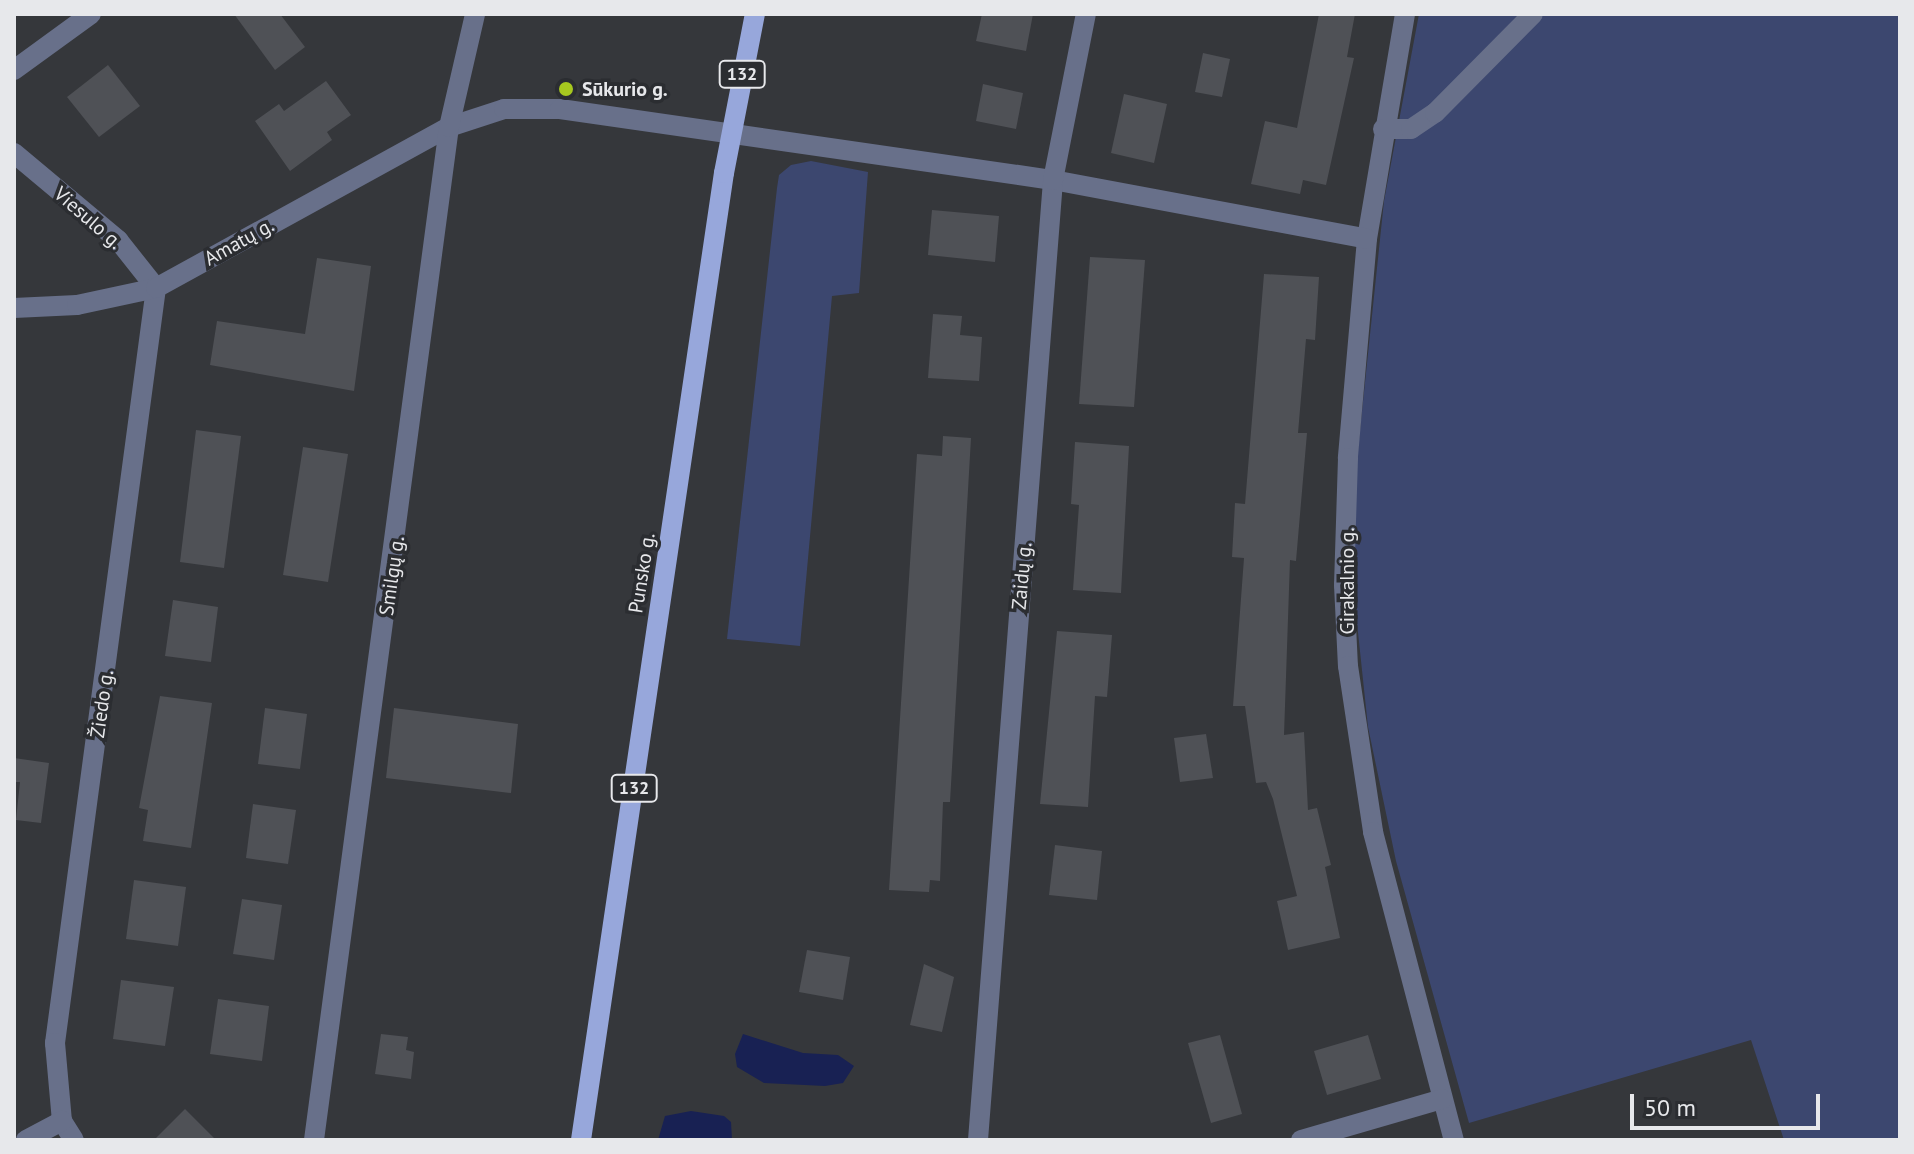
<!DOCTYPE html>
<meta charset="utf-8">
<style>
body{margin:0}
#map{position:relative;width:1914px;height:1154px;overflow:hidden;background:#35373b;font-family:"PT Sans",sans-serif}
div>[style]{position:absolute}
[style*='--x']{left:calc(var(--x)*1px);top:calc(var(--y)*1px);width:calc(var(--w)*1px);rotate:calc(var(--a)*1deg)}
.green>*{inset:0;background:#3c476f}
.water>*{inset:0;background:#182153}
.building>*{inset:0;background:#4f5156}
.minor>*{height:20px;margin:-10px;padding:0 10px;transform-origin:10px;border-radius:10px;background:#68708a}
.primary>*{height:20px;margin:-10px;padding:0 10px;transform-origin:10px;border-radius:10px;background:#97a7db}
.dots>*{width:22px;height:22px;translate:-50% -50%;box-sizing:border-box;border:4px solid #2b2d31;border-radius:50%}
span{translate:-50% -50%;white-space:nowrap;text-align:center;line-height:1.15;-webkit-text-stroke:7px #2b2d31;paint-order:stroke}
.shield-label span{padding:2px 6px;background:#2b2d31;border:2px solid;border-radius:6px;-webkit-text-stroke-width:0}
.shield-label{font-size:18px;color:#e7e8eb;font-weight:700}
.poi-label{font-size:20px;color:#e7e8eb;font-weight:700}
.left{translate:0 -50%;text-align:left}
.street-label{font-size:20px;color:#e7e8eb}
.frame{position:absolute;inset:0;border:16px solid #e7e8eb;pointer-events:none}
.scale{position:absolute;left:1630px;top:1094px;width:190px;height:36px;box-sizing:border-box;border:4px solid #e7e8eb;border-top:0;padding-left:10px;font-size:24px;line-height:28px;white-space:nowrap;color:#e7e8eb;-webkit-text-stroke:6px #2b2d31;paint-order:stroke}
</style>
<div id="map">
<div class="green">
<i style="clip-path:polygon(1419px 14px,1900px 14px,1900px 1140px,1784px 1140px,1751px 1040px,1469px 1123px,1396px 861px,1368px 727px,1355px 604px,1355px 478px,1384px 201px)"></i>
<i style="clip-path:polygon(811px 161px,868px 172px,859px 293px,832px 296px,800px 646px,727px 639px,777px 188px,779px 175px,791px 165px)"></i>
</div>
<div class="water">
<i style="clip-path:polygon(743px 1034px,803px 1053px,838px 1055px,854px 1066px,843px 1083px,825px 1086px,764px 1083px,737px 1067px,735px 1054px)"></i>
<i style="clip-path:polygon(691px 1111px,724px 1116px,731px 1122px,732px 1140px,658px 1140px,665px 1116px)"></i>
</div>
<div class="building">
<i style="clip-path:polygon(234px 14px,280px 14px,305px 47px,275px 70px)"></i>
<i style="clip-path:polygon(982px 14px,1033px 14px,1026px 51px,976px 41px)"></i>
<i style="clip-path:polygon(1319px 14px,1355px 14px,1347px 57px,1354px 58px,1326px 185px,1303px 180px,1300px 194px,1251px 184px,1265px 121px,1297px 128px)"></i>
<i style="clip-path:polygon(1203px 53px,1230px 59px,1222px 97px,1195px 92px)"></i>
<i style="clip-path:polygon(108px 65px,140px 106px,99px 137px,67px 97px)"></i>
<i style="clip-path:polygon(326px 81px,351px 115px,327px 132px,332px 140px,290px 171px,255px 121px,279px 104px,284px 111px)"></i>
<i style="clip-path:polygon(983px 84px,1023px 93px,1016px 129px,976px 121px)"></i>
<i style="clip-path:polygon(1124px 94px,1167px 104px,1154px 163px,1111px 153px)"></i>
<i style="clip-path:polygon(932px 210px,999px 216px,995px 262px,928px 255px)"></i>
<i style="clip-path:polygon(1090px 257px,1145px 260px,1134px 407px,1079px 404px)"></i>
<i style="clip-path:polygon(317px 258px,371px 266px,354px 391px,210px 365px,217px 321px,305px 334px)"></i>
<i style="clip-path:polygon(1264px 274px,1319px 277px,1315px 340px,1306px 339px,1298px 433px,1307px 433px,1296px 561px,1290px 560px,1284px 735px,1304px 732px,1308px 810px,1317px 808px,1331px 865px,1325px 867px,1340px 938px,1288px 950px,1277px 901px,1297px 896px,1273px 799px,1266px 782px,1256px 783px,1245px 706px,1233px 706px,1244px 558px,1232px 557px,1235px 503px,1245px 504px)"></i>
<i style="clip-path:polygon(933px 314px,962px 316px,960px 335px,982px 337px,979px 381px,928px 378px)"></i>
<i style="clip-path:polygon(196px 430px,241px 436px,224px 568px,180px 562px)"></i>
<i style="clip-path:polygon(943px 436px,971px 438px,950px 802px,943px 802px,940px 881px,930px 880px,929px 892px,889px 890px,917px 454px,942px 456px)"></i>
<i style="clip-path:polygon(1075px 442px,1129px 446px,1121px 593px,1073px 590px,1079px 505px,1071px 504px)"></i>
<i style="clip-path:polygon(303px 447px,348px 454px,328px 582px,283px 575px)"></i>
<i style="clip-path:polygon(173px 600px,218px 607px,211px 662px,165px 656px)"></i>
<i style="clip-path:polygon(1057px 631px,1112px 635px,1107px 697px,1095px 696px,1088px 807px,1040px 804px)"></i>
<i style="clip-path:polygon(160px 696px,212px 703px,191px 848px,143px 841px,148px 810px,139px 808px)"></i>
<i style="clip-path:polygon(265px 708px,307px 714px,300px 769px,258px 764px)"></i>
<i style="clip-path:polygon(394px 708px,518px 724px,511px 793px,386px 778px)"></i>
<i style="clip-path:polygon(1206px 734px,1213px 778px,1180px 782px,1174px 738px)"></i>
<i style="clip-path:polygon(14px 758px,49px 763px,41px 823px,16px 820px,20px 782px,14px 782px)"></i>
<i style="clip-path:polygon(253px 804px,296px 810px,288px 864px,246px 858px)"></i>
<i style="clip-path:polygon(1055px 845px,1102px 851px,1097px 900px,1049px 895px)"></i>
<i style="clip-path:polygon(134px 880px,186px 887px,178px 946px,126px 939px)"></i>
<i style="clip-path:polygon(242px 899px,282px 905px,274px 960px,233px 954px)"></i>
<i style="clip-path:polygon(807px 950px,850px 957px,843px 1000px,799px 992px)"></i>
<i style="clip-path:polygon(924px 964px,954px 977px,942px 1032px,910px 1025px)"></i>
<i style="clip-path:polygon(121px 980px,174px 987px,165px 1046px,113px 1039px)"></i>
<i style="clip-path:polygon(218px 999px,269px 1006px,262px 1061px,210px 1054px)"></i>
<i style="clip-path:polygon(381px 1034px,408px 1037px,406px 1050px,414px 1052px,411px 1079px,375px 1074px)"></i>
<i style="clip-path:polygon(1220px 1035px,1242px 1114px,1211px 1123px,1188px 1043px)"></i>
<i style="clip-path:polygon(1368px 1035px,1381px 1079px,1327px 1095px,1314px 1051px)"></i>
<i style="clip-path:polygon(185px 1109px,216px 1140px,154px 1140px)"></i>
</div>
<div class="minor">
<i style="--x:1405;--y:14;--w:228;--a:99.6"></i>
<i style="--x:1367;--y:239;--w:220;--a:95"></i>
<i style="--x:1348;--y:458;--w:127;--a:91.8"></i>
<i style="--x:1344;--y:585;--w:81;--a:87.2"></i>
<i style="--x:1348;--y:666;--w:168;--a:81.4"></i>
<i style="--x:1373;--y:832;--w:318;--a:75.3"></i>
<i style="--x:14;--y:70;--w:95;--a:-36"></i>
<i style="--x:1383;--y:129;--w:28;--a:0"></i>
<i style="--x:1411;--y:129;--w:29;--a:-34"></i>
<i style="--x:1435;--y:113;--w:139;--a:-45.3"></i>
<i style="--x:14;--y:153;--w:136;--a:39.9"></i>
<i style="--x:118;--y:240;--w:61;--a:51.6"></i>
<i style="--x:156;--y:288;--w:762;--a:97.62"></i>
<i style="--x:55;--y:1043;--w:78;--a:84.9"></i>
<i style="--x:62;--y:1121;--w:22;--a:58"></i>
<i style="--x:14;--y:308;--w:63;--a:-2.7"></i>
<i style="--x:77;--y:305;--w:81;--a:-12.1"></i>
<i style="--x:156;--y:288;--w:334;--a:-28.8"></i>
<i style="--x:449;--y:127;--w:58;--a:-18.1"></i>
<i style="--x:504;--y:109;--w:56;--a:0"></i>
<i style="--x:560;--y:109;--w:498;--a:8.2"></i>
<i style="--x:1053;--y:180;--w:319;--a:10.6"></i>
<i style="--x:26;--y:1140;--w:41;--a:-27.8"></i>
<i style="--x:314;--y:1140;--w:1022;--a:-82.41"></i>
<i style="--x:449;--y:127;--w:116;--a:-77"></i>
<i style="--x:978;--y:1140;--w:963;--a:-85.53"></i>
<i style="--x:1053;--y:180;--w:169;--a:-78.8"></i>
<i style="--x:1301;--y:1140;--w:147;--a:-16.2"></i>
</div>
<div class="primary">
<i style="--x:581;--y:1140;--w:978;--a:-81.59"></i>
<i style="--x:724;--y:173;--w:162;--a:-79"></i>
</div>
<div class="dots">
<i style="left:566px;top:89px;background:#a7c81f"></i>
</div>
<div class="shield-label">
<span style="left:742px;top:74px">132</span>
<span style="left:634px;top:788px">132</span>
</div>
<div class="poi-label">
<span class="left" style="left:582px;top:89px">Sūkurio g.</span>
</div>
<div class="street-label">
<span style="left:88px;top:218px;rotate:41deg">Viesulo g.</span>
<span style="left:239px;top:242px;rotate:-29deg">Amatų g.</span>
<span style="left:642px;top:573px;rotate:-81deg">Punsko g.</span>
<span style="left:392px;top:576px;rotate:-82deg">Smilgų g.</span>
<span style="left:1022px;top:576px;rotate:-85deg">Zaidų g.</span>
<span style="left:1347px;top:581px;rotate:-90deg">Girakalnio g.</span>
<span style="left:102px;top:704px;rotate:-82deg">Žiedo g.</span>
</div>
<div class="frame"></div>
<div class="scale">50 m</div>
</div>
